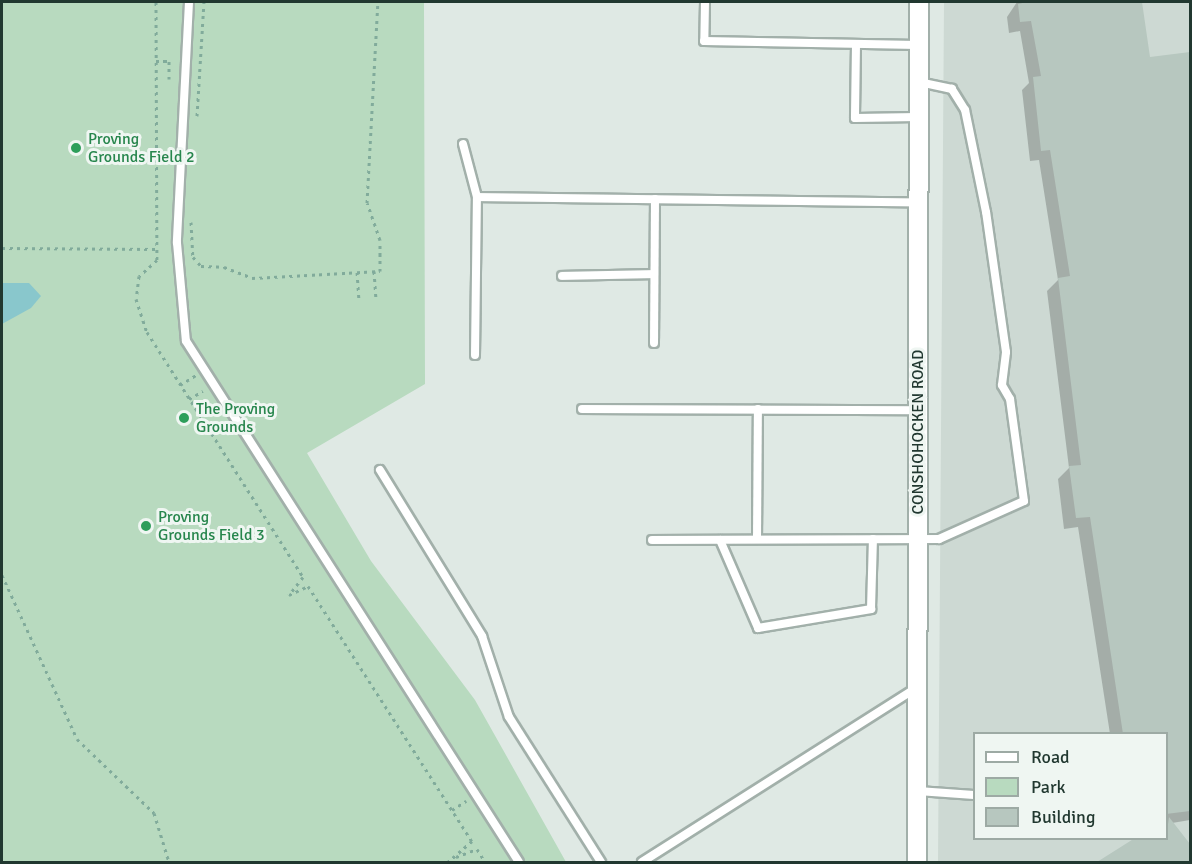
<!DOCTYPE html>
<style>
body{margin:0}
#map{position:relative;width:1192px;height:864px;overflow:hidden;background:#dfe9e4;font-family:Signika,sans-serif}
div>[style]{position:absolute}
[style*='--x']{left:calc(var(--x)*1px);top:calc(var(--y)*1px);width:calc(var(--w)*1px);rotate:calc(var(--a)*1deg)}
.built>*{inset:0;background:#cdd9d3}
.green>*{inset:0;background:#b8dabf}
.water>*{inset:0;background:#89c7cc}
.shadow>*{inset:0;background:#0003}
.building>*{inset:0;background:#b7c7bf}
.path>*{height:3px;margin-top:-1.5px;transform-origin:0;background:repeating-linear-gradient(90deg,#81ab9b 0 3px,transparent 0 7.5px)}
.roads{filter:drop-shadow(2px 0 #a2b0aa) drop-shadow(-2px 0 #a2b0aa) drop-shadow(0 2px #a2b0aa) drop-shadow(0 -2px #a2b0aa)}
.lane>*{height:8px;margin:-4px;padding:0 4px;transform-origin:4px;border-radius:4px;background:#fff}
.secondary>*{height:18px;margin:-9px;padding:0 9px;transform-origin:9px;border-radius:9px;background:#fff}
.dots>*{width:16px;height:16px;translate:-50% -50%;box-sizing:border-box;border:3px solid #eff6f2;border-radius:50%}
span{translate:-50% -50%;white-space:nowrap;text-align:center;line-height:1.15;-webkit-text-stroke:6px #eff6f2;paint-order:stroke}
.leisure-label{font-size:16px;color:#27864d}
.left{translate:0 -50%;text-align:left}
.street-label{font-size:16px;color:#213830}
.frame{position:absolute;inset:0;border:3px solid #213830;pointer-events:none}
.legend{position:absolute;left:973px;top:732px;width:195px;height:108px;box-sizing:border-box;background:#eff6f2;border:2px solid #9daaa4;margin:0;padding:8px 10px;list-style:none;font-size:18px;color:#213830}
.legend li{display:flex;align-items:center;gap:12px;height:30px}
.legend b{width:30px;border:2px solid #9daaa4}
</style>
<div id="map">
<div class="built">
<i style="clip-path:polygon(evenodd,944px 2px,1190px 2px,1190px 862px,938px 862px,944px 2px,974px 734px,1166px 734px,1166px 838px,974px 838px,974px 734px)"></i>
</div>
<div class="green">
<i style="clip-path:polygon(2px 2px,424px 2px,425px 384px,307px 453px,371px 561px,475px 700px,566px 862px,2px 862px)"></i>
</div>
<div class="water">
<i style="clip-path:polygon(2px 283px,29px 283px,41px 296px,31px 308px,2px 324px)"></i>
</div>
<div class="shadow">
<i style="clip-path:polygon(1017px 2px,1140px 2px,1149px 59px,1190px 54px,1190px 820px,1172px 823px,1190px 846px,1190px 862px,1100px 862px,1138px 838px,1166px 838px,1166px 734px,1110px 734px,1078px 527px,1064px 529px,1058px 479px,1069px 468px,1047px 291px,1058px 280px,1039px 160px,1030px 161px,1022px 90px,1029px 83px,1020px 31px,1009px 33px,1007px 17px)"></i>
</div>
<div class="building">
<i style="clip-path:polygon(1027px 2px,1142px 2px,1150px 57px,1190px 52px,1190px 811px,1166px 814px,1166px 734px,1123px 734px,1090px 517px,1076px 518px,1069px 466px,1081px 465px,1058px 278px,1070px 276px,1050px 150px,1041px 151px,1033px 77px,1041px 76px,1031px 21px,1020px 22px,1018px 4px)"></i>
<i style="clip-path:polygon(1169px 817px,1190px 844px,1190px 862px,1097px 862px,1135px 838px,1166px 838px)"></i>
</div>
<div class="path">
<i style="--x:156;--y:2;--w:258;--a:89.8"></i>
<i style="--x:157;--y:260;--w:24;--a:138"></i>
<i style="--x:139;--y:276;--w:23;--a:97"></i>
<i style="--x:136;--y:299;--w:35;--a:72"></i>
<i style="--x:147;--y:332;--w:290;--a:57.5"></i>
<i style="--x:303;--y:577;--w:23;--a:128"></i>
<i style="--x:289;--y:595;--w:21;--a:-25"></i>
<i style="--x:308;--y:586;--w:303;--a:57.3"></i>
<i style="--x:472;--y:841;--w:32;--a:139"></i>
<i style="--x:156;--y:61;--w:13;--a:0"></i>
<i style="--x:169;--y:61;--w:18;--a:90"></i>
<i style="--x:197;--y:116;--w:114;--a:-86.5"></i>
<i style="--x:191;--y:222;--w:35;--a:87"></i>
<i style="--x:193;--y:257;--w:12;--a:48"></i>
<i style="--x:201;--y:266;--w:23;--a:2"></i>
<i style="--x:224;--y:267;--w:30;--a:21"></i>
<i style="--x:252;--y:278;--w:128;--a:-3.1"></i>
<i style="--x:380;--y:271;--w:31;--a:-90"></i>
<i style="--x:380;--y:240;--w:39;--a:-109"></i>
<i style="--x:367;--y:203;--w:201;--a:-86.9"></i>
<i style="--x:2;--y:248;--w:155;--a:0.4"></i>
<i style="--x:374;--y:271;--w:26;--a:86"></i>
<i style="--x:357;--y:272;--w:27;--a:86"></i>
<i style="--x:180;--y:385;--w:19;--a:-32"></i>
<i style="--x:189;--y:399;--w:16;--a:-30"></i>
<i style="--x:2;--y:575;--w:180;--a:65.4"></i>
<i style="--x:77;--y:739;--w:107;--a:43.9"></i>
<i style="--x:154;--y:813;--w:51;--a:73"></i>
<i style="--x:452;--y:810;--w:17;--a:-33"></i>
<i style="--x:456;--y:857;--w:22;--a:-21"></i>
<i style="--x:477;--y:849;--w:15;--a:58"></i>
</div>
<div class="roads">
<div class="lane">
<i style="--x:189;--y:2;--w:241;--a:92.9"></i>
<i style="--x:177;--y:243;--w:98;--a:84.8"></i>
<i style="--x:186;--y:341;--w:618;--a:57.42"></i>
<i style="--x:705;--y:2;--w:39;--a:91"></i>
<i style="--x:704;--y:41;--w:214;--a:1.1"></i>
<i style="--x:856;--y:44;--w:74;--a:90.8"></i>
<i style="--x:855;--y:118;--w:63;--a:-0.9"></i>
<i style="--x:463;--y:144;--w:55;--a:75.2"></i>
<i style="--x:562;--y:276;--w:92;--a:-1.2"></i>
<i style="--x:654;--y:343;--w:144;--a:-89.6"></i>
<i style="--x:475;--y:355;--w:158;--a:-89.3"></i>
<i style="--x:477;--y:197;--w:440;--a:0.7"></i>
<i style="--x:582;--y:409;--w:335;--a:0.2"></i>
<i style="--x:380;--y:470;--w:195;--a:58.4"></i>
<i style="--x:482;--y:636;--w:85;--a:71.6"></i>
<i style="--x:509;--y:717;--w:172;--a:57.6"></i>
<i style="--x:757;--y:539;--w:130;--a:-89.6"></i>
<i style="--x:652;--y:540;--w:287;--a:-0.2"></i>
<i style="--x:939;--y:539;--w:93;--a:-24.1"></i>
<i style="--x:1024;--y:501;--w:103;--a:-97.8"></i>
<i style="--x:1010;--y:399;--w:16;--a:-120"></i>
<i style="--x:1002;--y:385;--w:33;--a:-83"></i>
<i style="--x:1006;--y:352;--w:141;--a:-98.1"></i>
<i style="--x:986;--y:212;--w:104;--a:-101.6"></i>
<i style="--x:965;--y:110;--w:25;--a:-122"></i>
<i style="--x:952;--y:89;--w:33;--a:-168"></i>
<i style="--x:720;--y:540;--w:96;--a:66.6"></i>
<i style="--x:758;--y:628;--w:115;--a:-9.5"></i>
<i style="--x:871;--y:609;--w:70;--a:-88.4"></i>
<i style="--x:918;--y:791;--w:56;--a:4.1"></i>
<i style="--x:642;--y:862;--w:325;--a:-32.4"></i>
</div>
<div class="secondary">
<i style="--x:917;--y:862;--w:860;--a:-89.87"></i>
</div>
</div>
<div class="dots">
<i style="left:76px;top:148px;background:#2e9e5b"></i>
<i style="left:184px;top:418px;background:#2e9e5b"></i>
<i style="left:146px;top:526px;background:#2e9e5b"></i>
</div>
<div class="leisure-label">
<span class="left" style="left:88px;top:148px">Proving<br>Grounds Field 2</span>
<span class="left" style="left:196px;top:418px">The Proving<br>Grounds</span>
<span class="left" style="left:158px;top:526px">Proving<br>Grounds Field 3</span>
</div>
<div class="street-label">
<span style="left:918px;top:432px;rotate:-90deg">CONSHOHOCKEN ROAD</span>
</div>
<div class="frame"></div>
<ul class="legend">
<li><b style="height:8px;background:#fff"></b>Road</li>
<li><b style="height:16px;background:#b8dabf"></b>Park</li>
<li><b style="height:16px;background:#b7c7bf"></b>Building</li>
</ul>
</div>
